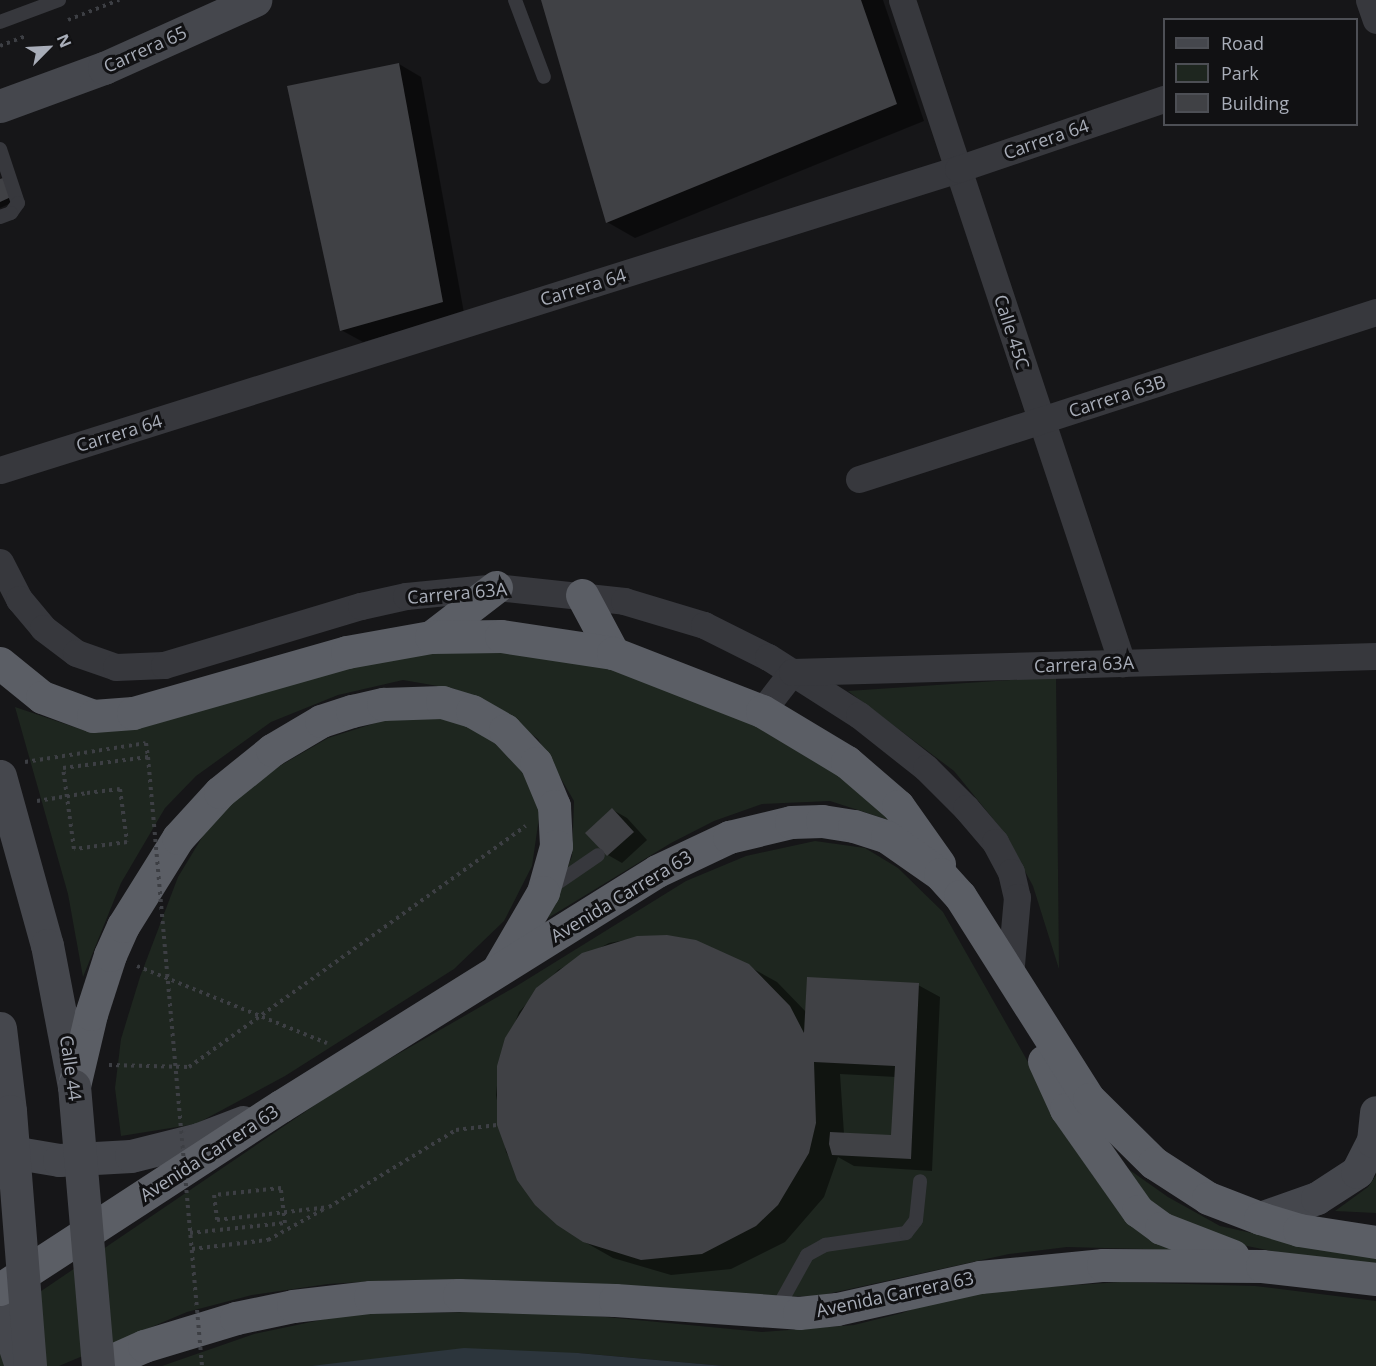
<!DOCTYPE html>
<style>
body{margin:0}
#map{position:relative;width:1376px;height:1366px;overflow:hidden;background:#161618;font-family:"Open Sans",sans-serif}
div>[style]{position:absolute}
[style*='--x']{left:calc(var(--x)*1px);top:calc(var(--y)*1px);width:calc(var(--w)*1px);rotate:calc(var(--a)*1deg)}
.green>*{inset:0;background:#1e261f}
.water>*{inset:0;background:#2c353c}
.shadow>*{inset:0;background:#0007}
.building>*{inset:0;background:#404145}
.path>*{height:4px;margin-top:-2px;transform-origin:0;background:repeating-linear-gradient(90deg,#3d3f44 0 3px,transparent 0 7.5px)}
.service>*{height:14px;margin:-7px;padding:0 7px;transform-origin:7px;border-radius:7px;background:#37383d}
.minor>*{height:27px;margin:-13.5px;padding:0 13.5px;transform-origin:13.5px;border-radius:13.5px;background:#37383d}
.secondary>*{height:33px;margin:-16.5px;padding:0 16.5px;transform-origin:16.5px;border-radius:16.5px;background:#45474d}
.trunk>*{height:33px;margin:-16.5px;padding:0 16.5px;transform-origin:16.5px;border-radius:16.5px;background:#5b5e65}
.path-bridge>*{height:4px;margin-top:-2px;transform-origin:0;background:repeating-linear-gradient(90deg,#3d3f44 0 3px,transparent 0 7.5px)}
.secondary-bridge>*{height:33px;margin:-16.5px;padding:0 16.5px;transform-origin:16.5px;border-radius:16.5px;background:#45474d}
span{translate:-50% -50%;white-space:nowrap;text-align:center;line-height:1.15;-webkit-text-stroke:6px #111113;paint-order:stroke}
.street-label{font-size:18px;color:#a8adb8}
.legend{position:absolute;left:1163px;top:18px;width:195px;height:108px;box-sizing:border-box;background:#111113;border:2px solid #4d4f55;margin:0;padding:8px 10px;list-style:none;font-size:18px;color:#a8adb8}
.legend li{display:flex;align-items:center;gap:12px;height:30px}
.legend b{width:30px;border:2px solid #4d4f55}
.north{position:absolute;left:18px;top:18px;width:60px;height:60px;-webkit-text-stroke:4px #111113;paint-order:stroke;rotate:66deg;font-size:16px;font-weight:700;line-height:24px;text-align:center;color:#a8adb8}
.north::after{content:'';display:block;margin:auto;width:21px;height:27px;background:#a8adb8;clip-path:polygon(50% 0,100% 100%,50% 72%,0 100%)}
</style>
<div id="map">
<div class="green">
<i style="clip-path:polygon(434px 646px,577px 658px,723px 706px,799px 749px,856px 788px,895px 822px,830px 801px,762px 804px,714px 821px,671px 843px,548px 918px,572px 856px,574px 801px,538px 739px,493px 706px,455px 689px,403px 680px,338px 695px,271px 722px,196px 776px,165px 808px,121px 883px,83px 977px,68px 894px,15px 707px,86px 731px,122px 727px)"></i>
<i style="clip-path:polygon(1056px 677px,1059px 969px,1033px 886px,1003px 831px,954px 771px,848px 691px)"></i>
<i style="clip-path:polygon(441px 715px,489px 735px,527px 768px,540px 811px,532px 866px,504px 921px,454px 969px,285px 1076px,196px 1124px,121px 1136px,115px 1088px,121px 1039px,140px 977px,178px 877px,215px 816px,271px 771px,328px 738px,385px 720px)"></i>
<i style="clip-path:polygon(815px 841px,865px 848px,898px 868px,943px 912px,1070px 1136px,1210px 1256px,1144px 1249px,1067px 1247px,1009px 1254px,818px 1296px,745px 1297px,480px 1281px,395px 1280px,328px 1284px,252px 1295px,187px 1312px,59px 1366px,0 1366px,0 1319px,349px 1082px,515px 987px,686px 881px,746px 856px)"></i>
<i style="clip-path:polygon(1114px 1159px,1168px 1197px,1220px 1226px,1324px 1249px,1376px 1254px,1376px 1265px,1322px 1261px,1242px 1245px,1150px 1207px)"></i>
<i style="clip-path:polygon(1376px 1175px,1376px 1213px,1335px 1211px,1368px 1187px)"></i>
<i style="clip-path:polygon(1121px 1282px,1255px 1286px,1376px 1301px,1376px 1366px,724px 1366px,578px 1353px,311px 1366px,162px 1366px,254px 1334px,349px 1314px,543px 1311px,762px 1332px,854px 1325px,902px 1313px,957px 1293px)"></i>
</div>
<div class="water">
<i style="clip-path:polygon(464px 1348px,578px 1353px,724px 1366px,311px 1366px)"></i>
</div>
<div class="shadow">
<i style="clip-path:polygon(542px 0,883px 0,924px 121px,635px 238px,607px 222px)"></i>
<i style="clip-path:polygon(399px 64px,421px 77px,464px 313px,363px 342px,341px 330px)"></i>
<i style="clip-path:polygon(0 181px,16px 201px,0 208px)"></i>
<i style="clip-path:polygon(613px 810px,627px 818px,647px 840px,622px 863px,608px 855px)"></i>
<i style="clip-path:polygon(evenodd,637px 938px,748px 966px,777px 982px,807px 1013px,918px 985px,940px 997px,932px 1171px,854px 1166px,838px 1157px,824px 1197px,785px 1242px,731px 1269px,671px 1275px,613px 1258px,583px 1241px,536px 1204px,506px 1152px,496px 1095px,499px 1066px,519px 1012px,558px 970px,609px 943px,637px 938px,840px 1074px,896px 1077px,893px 1137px,844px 1134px,840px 1074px)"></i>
</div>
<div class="building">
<i style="clip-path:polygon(541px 0,861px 0,897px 104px,606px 223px)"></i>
<i style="clip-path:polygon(399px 63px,443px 302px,340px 331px,287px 86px)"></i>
<i style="clip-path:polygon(3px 178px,11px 197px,0 202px,0 179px)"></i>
<i style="clip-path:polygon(612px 808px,634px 832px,607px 856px,585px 833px)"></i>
<i style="clip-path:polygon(667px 935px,696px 940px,749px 964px,790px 1006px,804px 1033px,807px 977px,919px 983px,911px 1159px,832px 1155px,829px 1144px,830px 1132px,891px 1135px,895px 1066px,814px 1062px,816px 1123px,809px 1153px,778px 1205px,756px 1226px,702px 1254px,641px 1260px,583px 1242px,557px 1225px,535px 1205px,517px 1180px,497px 1125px,497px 1066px,505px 1038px,536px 988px,582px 953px,637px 936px)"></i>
</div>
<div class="path">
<i style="--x:68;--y:20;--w:55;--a:-21.4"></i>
<i style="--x:0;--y:46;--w:26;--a:-21"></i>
<i style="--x:25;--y:762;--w:122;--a:-8.9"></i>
<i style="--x:146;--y:743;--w:14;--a:82"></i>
<i style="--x:37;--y:801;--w:51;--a:-9.1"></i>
<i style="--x:137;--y:966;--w:205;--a:22.1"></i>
<i style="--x:109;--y:1065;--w:80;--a:1.4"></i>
<i style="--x:189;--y:1067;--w:414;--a:-35.6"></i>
<i style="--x:217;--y:1220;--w:113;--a:-6.6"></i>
<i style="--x:329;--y:1207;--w:149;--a:-31.2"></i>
<i style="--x:456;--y:1130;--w:41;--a:-7"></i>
<i style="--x:192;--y:1249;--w:77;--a:-6.8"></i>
<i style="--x:268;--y:1240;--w:66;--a:-28.9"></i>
</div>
<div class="service">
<i style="--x:515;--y:0;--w:82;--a:69.4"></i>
<i style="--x:0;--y:22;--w:63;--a:-20.4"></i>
<i style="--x:0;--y:149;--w:57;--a:71.6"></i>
<i style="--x:18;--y:203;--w:12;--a:125"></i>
<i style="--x:11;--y:213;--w:12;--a:160"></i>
<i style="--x:550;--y:888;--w:58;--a:-34.5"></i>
<i style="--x:776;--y:1311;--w:64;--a:-61"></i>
<i style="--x:807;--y:1255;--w:21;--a:-29"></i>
<i style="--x:825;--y:1245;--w:82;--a:-8.4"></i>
<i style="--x:906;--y:1233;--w:16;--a:-52"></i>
<i style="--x:916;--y:1220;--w:39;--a:-84"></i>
</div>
<div class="minor">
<i style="--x:902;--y:0;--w:699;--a:71.64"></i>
<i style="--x:1369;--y:0;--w:21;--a:71"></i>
<i style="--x:0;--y:470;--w:1004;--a:-17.44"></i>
<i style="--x:958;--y:169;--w:218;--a:-18.8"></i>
<i style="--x:859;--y:479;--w:543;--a:-17.9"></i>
<i style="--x:0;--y:562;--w:42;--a:62.8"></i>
<i style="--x:19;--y:599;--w:38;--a:50"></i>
<i style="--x:43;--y:628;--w:41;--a:37.1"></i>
<i style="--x:76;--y:653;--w:42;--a:19.3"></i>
<i style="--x:116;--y:667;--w:48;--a:-2.4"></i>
<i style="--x:164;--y:665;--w:206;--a:-16.7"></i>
<i style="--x:361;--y:606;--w:46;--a:-12.5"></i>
<i style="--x:406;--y:596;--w:90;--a:-5.7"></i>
<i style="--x:496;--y:587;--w:129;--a:6.2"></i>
<i style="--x:624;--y:601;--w:84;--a:16.7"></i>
<i style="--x:704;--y:625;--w:72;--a:26.6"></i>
<i style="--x:768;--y:657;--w:108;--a:32.5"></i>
<i style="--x:859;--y:715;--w:85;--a:38.3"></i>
<i style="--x:926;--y:768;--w:57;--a:45"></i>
<i style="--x:966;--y:808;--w:45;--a:49.5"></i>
<i style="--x:995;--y:842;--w:34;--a:62"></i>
<i style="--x:1011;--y:872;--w:26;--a:77"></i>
<i style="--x:1017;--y:897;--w:79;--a:95.1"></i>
<i style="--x:762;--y:711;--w:49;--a:-52.4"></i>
<i style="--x:792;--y:672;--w:584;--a:-1.57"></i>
</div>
<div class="secondary">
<i style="--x:0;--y:106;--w:111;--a:-20.1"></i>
<i style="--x:104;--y:68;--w:166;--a:-24.2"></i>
<i style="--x:0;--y:776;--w:175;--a:74.5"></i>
<i style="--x:47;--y:945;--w:144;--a:79.2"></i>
<i style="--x:0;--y:1028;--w:84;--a:83.1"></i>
<i style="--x:0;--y:1150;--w:60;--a:9.6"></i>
<i style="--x:59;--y:1160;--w:72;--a:-3.2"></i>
<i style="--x:131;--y:1156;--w:70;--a:-14"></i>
<i style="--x:199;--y:1139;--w:47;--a:-21.1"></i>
<i style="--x:1260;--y:1218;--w:60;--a:-19.3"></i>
<i style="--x:1317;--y:1198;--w:48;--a:-33"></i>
<i style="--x:1357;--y:1172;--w:35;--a:-63"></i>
<i style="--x:1373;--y:1141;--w:29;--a:-84"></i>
<i style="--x:0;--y:1302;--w:67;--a:71.8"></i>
</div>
<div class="trunk">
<i style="--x:582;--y:595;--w:66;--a:61.9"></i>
<i style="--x:431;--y:637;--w:82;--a:-37.6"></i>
<i style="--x:0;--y:663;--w:54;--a:39"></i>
<i style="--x:42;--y:697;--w:54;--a:20.4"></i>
<i style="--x:93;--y:716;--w:40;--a:-4.3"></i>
<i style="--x:133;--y:713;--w:223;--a:-15.9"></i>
<i style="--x:347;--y:652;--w:85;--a:-10.1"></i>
<i style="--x:431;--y:637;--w:70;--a:-0.8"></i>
<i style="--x:501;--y:636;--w:113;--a:8.6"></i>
<i style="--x:613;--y:653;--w:160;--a:21.3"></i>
<i style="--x:762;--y:711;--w:99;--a:31"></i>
<i style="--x:847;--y:762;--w:67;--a:40.8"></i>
<i style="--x:898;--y:806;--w:71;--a:54.7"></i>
<i style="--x:1044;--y:1061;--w:53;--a:65.4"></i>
<i style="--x:1066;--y:1109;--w:125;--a:54.8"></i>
<i style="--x:1138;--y:1211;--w:29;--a:36"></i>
<i style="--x:1161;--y:1228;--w:77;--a:21.3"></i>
<i style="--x:74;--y:1086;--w:74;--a:-76.7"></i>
<i style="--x:91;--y:1014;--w:62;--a:-72.1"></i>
<i style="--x:110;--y:955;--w:32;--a:-66"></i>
<i style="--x:123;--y:926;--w:104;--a:-58"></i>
<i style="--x:178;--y:838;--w:62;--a:-47.6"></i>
<i style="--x:220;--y:792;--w:67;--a:-38.9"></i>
<i style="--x:272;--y:750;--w:57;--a:-30.6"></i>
<i style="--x:321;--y:721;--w:33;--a:-18"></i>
<i style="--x:352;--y:711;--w:32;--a:-13"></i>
<i style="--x:383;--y:704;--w:59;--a:-1.9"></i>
<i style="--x:442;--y:702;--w:31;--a:17"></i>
<i style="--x:472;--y:711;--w:38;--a:30"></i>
<i style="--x:505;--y:730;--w:45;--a:46.8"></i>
<i style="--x:536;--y:763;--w:47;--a:67.3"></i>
<i style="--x:554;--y:806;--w:40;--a:87.1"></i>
<i style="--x:556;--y:846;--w:48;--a:105.8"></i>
<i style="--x:543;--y:892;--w:86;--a:120.2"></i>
<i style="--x:0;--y:1289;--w:335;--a:-33.1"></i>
<i style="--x:281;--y:1106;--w:443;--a:-32"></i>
<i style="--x:657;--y:871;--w:80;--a:-25.3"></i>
<i style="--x:729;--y:837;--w:64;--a:-13.6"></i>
<i style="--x:791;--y:822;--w:31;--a:-2"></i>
<i style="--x:822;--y:821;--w:32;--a:9"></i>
<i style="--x:854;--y:826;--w:35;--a:18"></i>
<i style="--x:887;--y:837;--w:65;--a:34.9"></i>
<i style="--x:940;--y:874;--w:30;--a:48"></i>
<i style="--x:960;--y:896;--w:241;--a:57.6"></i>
<i style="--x:1089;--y:1099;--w:91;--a:44.6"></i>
<i style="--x:1154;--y:1163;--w:64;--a:32.9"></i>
<i style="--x:1208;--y:1198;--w:56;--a:21"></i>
<i style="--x:1260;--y:1218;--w:41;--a:17.1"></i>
<i style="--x:1299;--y:1230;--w:78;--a:8.9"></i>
<i style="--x:99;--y:1366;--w:49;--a:-24"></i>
<i style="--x:144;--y:1346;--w:96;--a:-16.9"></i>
<i style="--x:236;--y:1318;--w:58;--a:-11.9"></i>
<i style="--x:293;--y:1306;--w:78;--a:-6.7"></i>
<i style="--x:370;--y:1297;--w:89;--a:-1.3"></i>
<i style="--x:459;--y:1295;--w:156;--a:1.8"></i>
<i style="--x:615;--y:1300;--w:184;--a:4"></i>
<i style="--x:799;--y:1313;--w:38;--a:-6"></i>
<i style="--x:837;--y:1309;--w:147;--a:-12.6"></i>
<i style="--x:980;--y:1277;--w:124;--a:-5.6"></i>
<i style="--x:1103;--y:1265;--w:159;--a:0.4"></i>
<i style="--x:1262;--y:1266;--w:115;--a:6.5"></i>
</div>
<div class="path-bridge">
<i style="--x:87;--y:793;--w:33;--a:-7"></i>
<i style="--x:120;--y:789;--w:53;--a:82.5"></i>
<i style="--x:127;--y:842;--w:53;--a:172.5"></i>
<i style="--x:74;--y:849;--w:82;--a:-97.7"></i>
<i style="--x:63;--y:768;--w:86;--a:-7.4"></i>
<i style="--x:148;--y:757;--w:611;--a:84.93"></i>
<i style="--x:190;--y:1233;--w:96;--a:-6"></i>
<i style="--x:285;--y:1223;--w:35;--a:-97"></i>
<i style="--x:281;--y:1188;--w:67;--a:174"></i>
<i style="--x:214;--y:1195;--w:25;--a:83"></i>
</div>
<div class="secondary-bridge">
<i style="--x:74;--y:1086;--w:281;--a:85.1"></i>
<i style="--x:10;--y:1111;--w:256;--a:85.5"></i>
</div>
<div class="street-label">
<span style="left:145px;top:49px;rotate:-24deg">Carrera 65</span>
<span style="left:1046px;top:139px;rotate:-19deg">Carrera 64</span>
<span style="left:583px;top:287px;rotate:-17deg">Carrera 64</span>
<span style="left:1012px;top:332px;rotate:72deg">Calle 45C</span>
<span style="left:1117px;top:396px;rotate:-18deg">Carrera 63B</span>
<span style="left:119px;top:433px;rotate:-17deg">Carrera 64</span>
<span style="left:457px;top:593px;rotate:-5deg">Carrera 63A</span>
<span style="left:1084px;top:664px;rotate:-2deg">Carrera 63A</span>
<span style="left:621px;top:896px;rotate:-31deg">Avenida Carrera 63</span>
<span style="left:71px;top:1068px;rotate:82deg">Calle 44</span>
<span style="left:209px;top:1153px;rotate:-33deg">Avenida Carrera 63</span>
<span style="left:895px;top:1294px;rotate:-12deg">Avenida Carrera 63</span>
</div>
<ul class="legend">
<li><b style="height:8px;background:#45474d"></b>Road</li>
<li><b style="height:16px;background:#1e261f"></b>Park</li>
<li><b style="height:16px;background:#404145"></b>Building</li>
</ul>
<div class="north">N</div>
</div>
